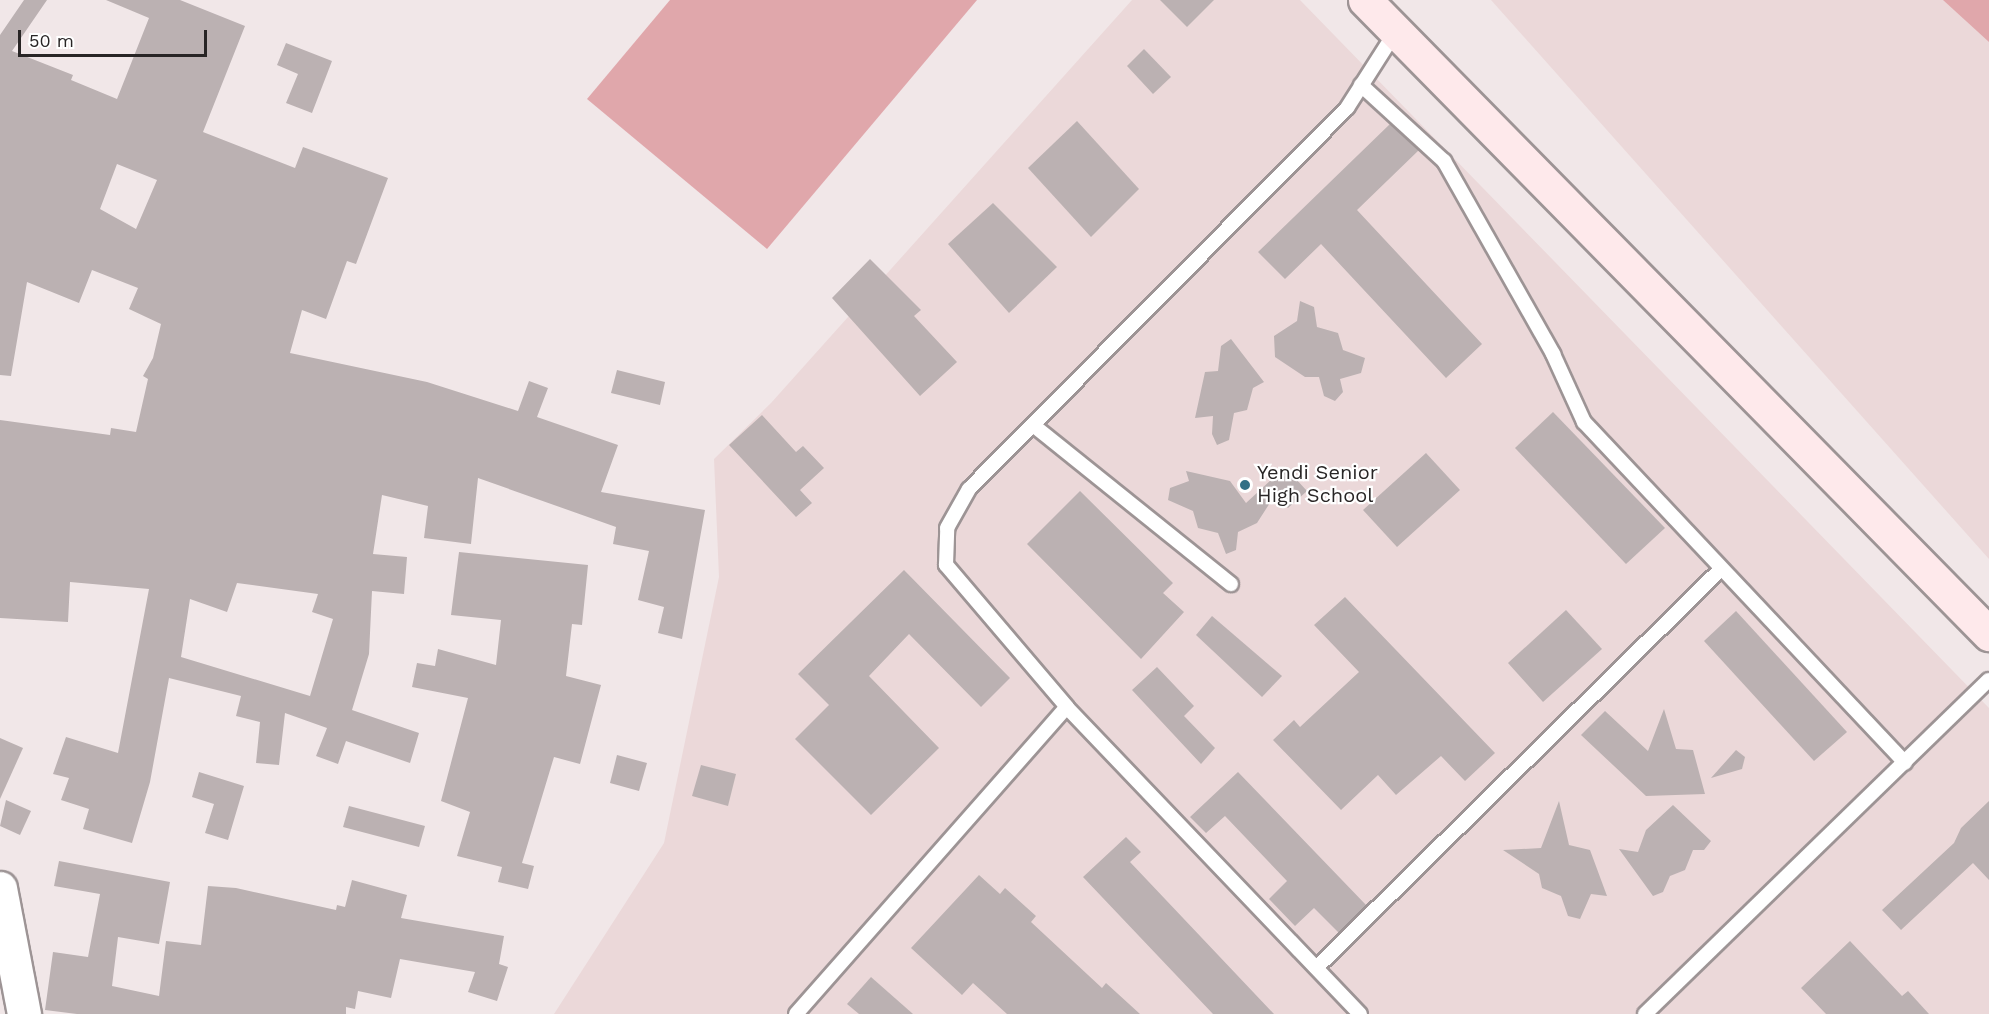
<!DOCTYPE html>
<style>
body{margin:0}
#map{position:relative;width:1989px;height:1014px;overflow:hidden;background:#f1e7e8;font-family:"Work Sans",sans-serif}
div>[style]{position:absolute}
[style*='--x']{left:calc(var(--x)*1px);top:calc(var(--y)*1px);width:calc(var(--w)*1px);rotate:calc(var(--a)*1deg)}
.built>*{inset:0;background:#ebd8d9}
.green>*{inset:0;background:#e0a7ab}
.building>*{inset:0;background:#bbb1b2}
.roads{filter:drop-shadow(2px 0 #9d9495) drop-shadow(-2px 0 #9d9495) drop-shadow(0 2px #9d9495) drop-shadow(0 -2px #9d9495)}
.service>*{height:14px;margin:-7px;padding:0 7px;transform-origin:7px;border-radius:7px;background:#fff}
.tertiary>*{height:33px;margin:-16.5px;padding:0 16.5px;transform-origin:16.5px;border-radius:16.5px;background:#fff}
.secondary>*{height:33px;margin:-16.5px;padding:0 16.5px;transform-origin:16.5px;border-radius:16.5px;background:#fee9eb}
.dots>*{width:16px;height:16px;translate:-50% -50%;box-sizing:border-box;border:3px solid #fff;border-radius:50%}
span{translate:-50% -50%;white-space:nowrap;text-align:center;line-height:1.15;-webkit-text-stroke:4.5px #fff;paint-order:stroke}
.poi-label{font-size:20px;color:#282525}
.left{translate:0 -50%;text-align:left}
.scale{position:absolute;left:18px;top:30px;width:189px;height:27px;box-sizing:border-box;border:3px solid #282525;border-top:0;padding-left:8px;font-size:18px;line-height:21px;white-space:nowrap;color:#282525;-webkit-text-stroke:4px #fff;paint-order:stroke}
</style>
<div id="map">
<div class="built">
<i style="clip-path:polygon(1132px 0,1300px 0,1989px 708px,1989px 1014px,554px 1014px,664px 843px,719px 577px,714px 459px,771px 403px)"></i>
<i style="clip-path:polygon(1491px 0,1989px 0,1989px 559px)"></i>
</div>
<div class="green">
<i style="clip-path:polygon(670px 0,977px 0,767px 249px,587px 99px)"></i>
<i style="clip-path:polygon(1943px 0,1989px 0,1989px 42px)"></i>
</div>
<div class="building">
<i style="clip-path:polygon(evenodd,24px 0,47px 0,12px 51px,73px 75px,71px 80px,117px 99px,149px 18px,106px 0,180px 0,245px 26px,203px 132px,295px 168px,303px 147px,388px 178px,356px 264px,347px 261px,326px 319px,302px 310px,290px 353px,427px 382px,518px 411px,529px 381px,548px 388px,537px 417px,618px 445px,601px 492px,705px 510px,682px 639px,658px 633px,664px 607px,638px 600px,649px 551px,613px 544px,616px 527px,478px 478px,471px 544px,424px 538px,428px 506px,382px 495px,373px 554px,407px 557px,404px 594px,372px 591px,369px 654px,352px 710px,419px 733px,410px 763px,346px 741px,338px 764px,316px 756px,327px 728px,285px 713px,279px 765px,256px 763px,260px 722px,236px 716px,241px 696px,169px 678px,150px 782px,132px 843px,83px 829px,89px 809px,61px 800px,69px 778px,53px 774px,66px 737px,118px 753px,149px 589px,70px 582px,68px 622px,0 618px,0 420px,110px 435px,111px 428px,136px 432px,148px 379px,143px 376px,153px 358px,161px 324px,129px 309px,138px 288px,92px 270px,79px 303px,27px 282px,11px 376px,0 375px,0 35px,24px 0,117px 164px,157px 180px,136px 229px,100px 209px,117px 164px,24px 0,237px 583px,318px 594px,312px 612px,333px 619px,310px 696px,181px 657px,190px 599px,227px 612px,237px 583px)"></i>
<i style="clip-path:polygon(1160px 0,1214px 0,1187px 27px)"></i>
<i style="clip-path:polygon(286px 43px,332px 61px,312px 113px,286px 103px,298px 74px,277px 65px)"></i>
<i style="clip-path:polygon(1144px 49px,1171px 77px,1153px 94px,1127px 66px)"></i>
<i style="clip-path:polygon(1077px 121px,1139px 189px,1091px 237px,1028px 168px)"></i>
<i style="clip-path:polygon(1390px 124px,1419px 150px,1357px 210px,1482px 344px,1446px 378px,1321px 244px,1285px 279px,1258px 252px)"></i>
<i style="clip-path:polygon(993px 203px,1057px 267px,1009px 313px,948px 244px)"></i>
<i style="clip-path:polygon(870px 259px,921px 310px,914px 316px,957px 362px,920px 396px,832px 298px)"></i>
<i style="clip-path:polygon(1300px 301px,1314px 307px,1317px 327px,1338px 333px,1343px 350px,1365px 358px,1361px 373px,1340px 379px,1343px 392px,1335px 401px,1324px 396px,1319px 377px,1305px 377px,1275px 357px,1274px 336px,1297px 321px)"></i>
<i style="clip-path:polygon(1231px 339px,1264px 382px,1253px 388px,1247px 410px,1234px 413px,1229px 440px,1217px 445px,1212px 434px,1213px 416px,1195px 418px,1205px 372px,1218px 371px,1221px 346px)"></i>
<i style="clip-path:polygon(617px 370px,665px 382px,660px 405px,611px 393px)"></i>
<i style="clip-path:polygon(1553px 412px,1665px 528px,1626px 564px,1515px 448px)"></i>
<i style="clip-path:polygon(762px 415px,796px 452px,803px 446px,824px 468px,800px 490px,812px 503px,796px 517px,729px 445px)"></i>
<i style="clip-path:polygon(1426px 453px,1460px 490px,1397px 547px,1363px 510px)"></i>
<i style="clip-path:polygon(1285px 467px,1307px 491px,1288px 508px,1275px 495px,1257px 523px,1238px 532px,1236px 550px,1226px 554px,1218px 533px,1198px 528px,1193px 511px,1168px 500px,1170px 488px,1189px 481px,1186px 471px,1230px 481px,1246px 503px)"></i>
<i style="clip-path:polygon(1080px 491px,1173px 583px,1163px 593px,1184px 612px,1141px 659px,1027px 544px)"></i>
<i style="clip-path:polygon(459px 552px,588px 565px,582px 625px,572px 624px,566px 676px,601px 685px,580px 764px,554px 757px,522px 863px,534px 866px,528px 889px,498px 882px,502px 867px,457px 856px,470px 812px,441px 801px,468px 698px,412px 687px,417px 663px,435px 666px,438px 649px,496px 665px,501px 620px,451px 615px)"></i>
<i style="clip-path:polygon(904px 570px,1010px 678px,981px 707px,909px 634px,869px 676px,939px 748px,871px 815px,795px 739px,829px 705px,798px 674px)"></i>
<i style="clip-path:polygon(1345px 597px,1495px 753px,1465px 781px,1441px 756px,1396px 795px,1378px 775px,1341px 810px,1273px 740px,1294px 720px,1300px 727px,1359px 672px,1314px 625px)"></i>
<i style="clip-path:polygon(1566px 610px,1602px 649px,1543px 702px,1508px 663px)"></i>
<i style="clip-path:polygon(1736px 611px,1847px 732px,1814px 761px,1704px 641px)"></i>
<i style="clip-path:polygon(1212px 616px,1282px 676px,1262px 697px,1196px 635px)"></i>
<i style="clip-path:polygon(1157px 667px,1194px 706px,1184px 716px,1215px 748px,1201px 764px,1132px 690px)"></i>
<i style="clip-path:polygon(1664px 709px,1676px 749px,1693px 750px,1705px 794px,1646px 796px,1581px 735px,1605px 711px,1648px 751px)"></i>
<i style="clip-path:polygon(0 738px,23px 748px,0 799px)"></i>
<i style="clip-path:polygon(1736px 750px,1745px 757px,1742px 769px,1711px 778px)"></i>
<i style="clip-path:polygon(617px 755px,647px 763px,639px 791px,610px 783px)"></i>
<i style="clip-path:polygon(701px 765px,736px 774px,728px 806px,692px 796px)"></i>
<i style="clip-path:polygon(199px 772px,244px 786px,228px 840px,205px 833px,214px 804px,192px 797px)"></i>
<i style="clip-path:polygon(1238px 772px,1367px 906px,1339px 933px,1314px 908px,1295px 926px,1269px 899px,1287px 881px,1225px 816px,1206px 833px,1190px 817px)"></i>
<i style="clip-path:polygon(6px 800px,31px 811px,20px 835px,0 826px)"></i>
<i style="clip-path:polygon(1559px 801px,1569px 845px,1590px 850px,1607px 896px,1591px 894px,1580px 919px,1568px 916px,1561px 896px,1542px 888px,1539px 874px,1503px 850px,1541px 848px)"></i>
<i style="clip-path:polygon(1989px 801px,1989px 880px,1973px 863px,1901px 930px,1882px 910px,1954px 843px,1961px 828px)"></i>
<i style="clip-path:polygon(1673px 805px,1711px 841px,1704px 850px,1693px 850px,1685px 870px,1670px 876px,1663px 892px,1653px 896px,1619px 849px,1638px 852px,1646px 830px)"></i>
<i style="clip-path:polygon(349px 806px,425px 826px,419px 847px,343px 827px)"></i>
<i style="clip-path:polygon(1126px 837px,1141px 852px,1130px 862px,1274px 1014px,1213px 1014px,1083px 877px)"></i>
<i style="clip-path:polygon(59px 861px,170px 882px,159px 944px,118px 937px,112px 986px,159px 996px,166px 941px,201px 945px,208px 886px,236px 888px,336px 910px,337px 905px,345px 907px,352px 880px,407px 895px,401px 918px,504px 936px,499px 964px,508px 967px,497px 1001px,468px 992px,475px 972px,400px 959px,391px 998px,358px 991px,355px 1009px,346px 1007px,346px 1014px,77px 1014px,45px 1010px,53px 952px,88px 957px,100px 894px,54px 886px)"></i>
<i style="clip-path:polygon(979px 875px,1000px 894px,1005px 888px,1036px 916px,1031px 922px,1102px 988px,1106px 983px,1140px 1014px,1007px 1014px,973px 983px,962px 995px,911px 948px)"></i>
<i style="clip-path:polygon(1850px 941px,1902px 996px,1908px 991px,1929px 1014px,1826px 1014px,1801px 988px)"></i>
<i style="clip-path:polygon(871px 977px,913px 1014px,859px 1014px,847px 1004px)"></i>
</div>
<div class="roads">
<div class="service">
<i style="--x:1361;--y:85;--w:113;--a:42.5"></i>
<i style="--x:1444;--y:161;--w:222;--a:60.5"></i>
<i style="--x:1553;--y:354;--w:75;--a:65.5"></i>
<i style="--x:1584;--y:422;--w:468;--a:46.7"></i>
<i style="--x:1033;--y:425;--w:254;--a:38.8"></i>
<i style="--x:1316;--y:968;--w:569;--a:-44.57"></i>
<i style="--x:796;--y:1014;--w:409;--a:-48.6"></i>
<i style="--x:1360;--y:1014;--w:424;--a:-133.7"></i>
<i style="--x:1067;--y:707;--w:187;--a:-130.4"></i>
<i style="--x:946;--y:565;--w:37;--a:-88"></i>
<i style="--x:947;--y:528;--w:45;--a:-60.6"></i>
<i style="--x:969;--y:489;--w:537;--a:-45.23"></i>
<i style="--x:1347;--y:108;--w:91;--a:-57.5"></i>
<i style="--x:1645;--y:1014;--w:479;--a:-44.2"></i>
</div>
<div class="tertiary">
<i style="--x:0;--y:888;--w:128;--a:79.2"></i>
</div>
<div class="secondary">
<i style="--x:1365;--y:0;--w:890;--a:45.46"></i>
</div>
</div>
<div class="dots">
<i style="left:1245px;top:485px;background:#336f86"></i>
</div>
<div class="poi-label">
<span class="left" style="left:1257px;top:484px">Yendi Senior<br>High School</span>
</div>
<div class="scale">50 m</div>
</div>
